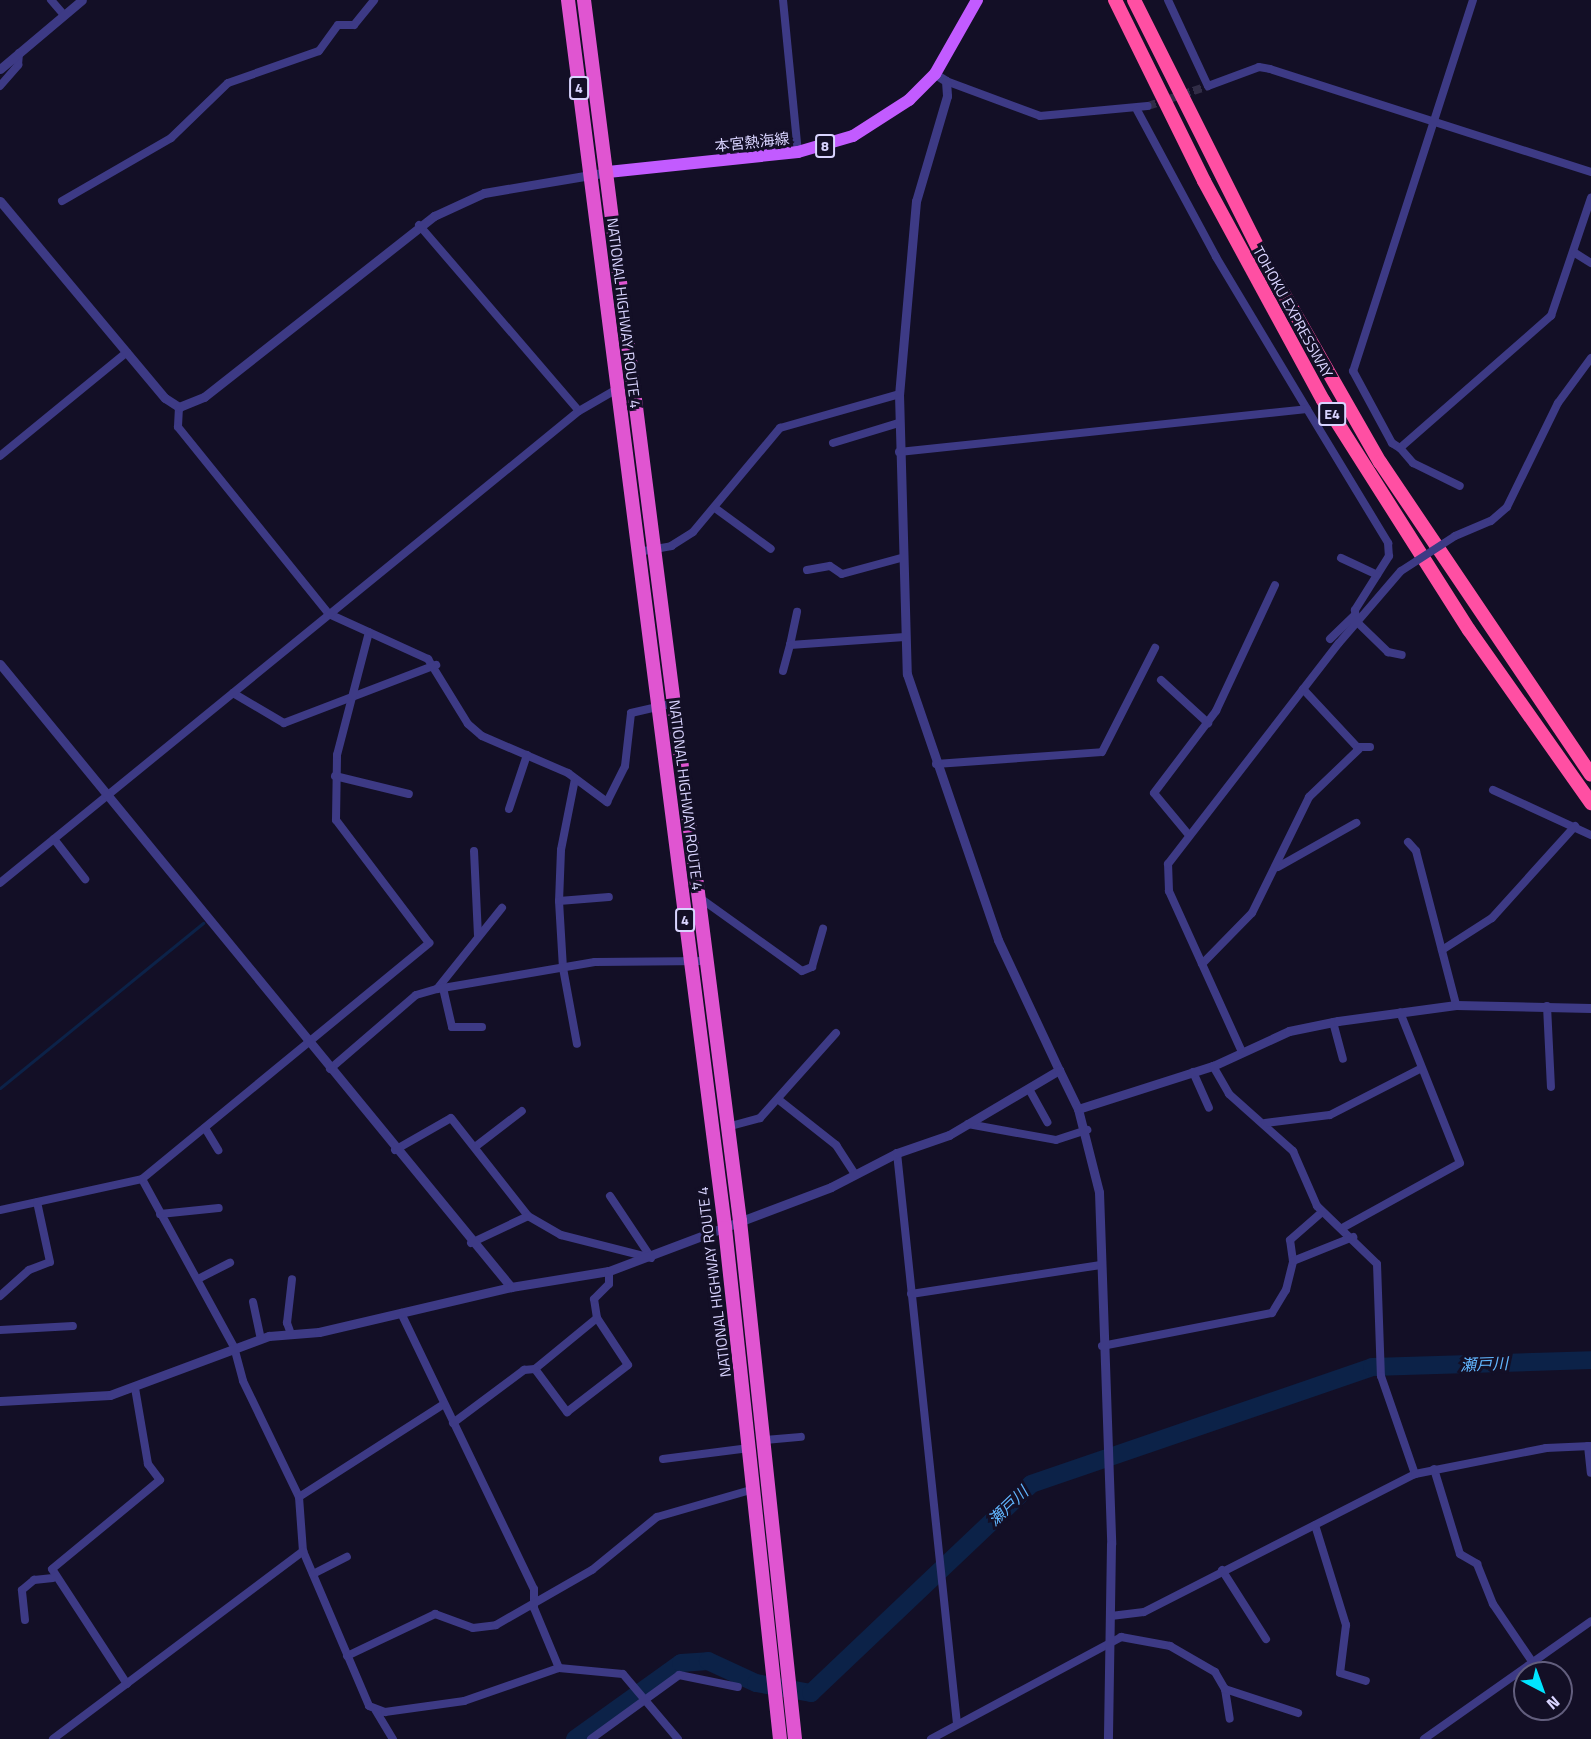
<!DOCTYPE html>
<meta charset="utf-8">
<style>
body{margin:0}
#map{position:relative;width:1591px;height:1739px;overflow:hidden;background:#130f26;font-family:"Titillium Web","Noto Sans JP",sans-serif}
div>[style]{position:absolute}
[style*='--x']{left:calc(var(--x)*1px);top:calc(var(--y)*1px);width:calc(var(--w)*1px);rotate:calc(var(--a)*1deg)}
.stream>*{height:3px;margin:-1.5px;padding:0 1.5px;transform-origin:1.5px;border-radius:1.5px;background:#0c2248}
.river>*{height:18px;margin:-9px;padding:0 9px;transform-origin:9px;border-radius:9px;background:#0c2248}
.minor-tunnel>*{height:8px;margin-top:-4px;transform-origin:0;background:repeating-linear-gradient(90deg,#312d47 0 8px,transparent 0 12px)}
.minor>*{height:8px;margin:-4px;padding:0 4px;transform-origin:4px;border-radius:4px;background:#3d3a85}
.tertiary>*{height:9px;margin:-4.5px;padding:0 4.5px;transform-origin:4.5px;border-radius:4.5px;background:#3d3a85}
.primary>*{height:12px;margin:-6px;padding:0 6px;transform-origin:6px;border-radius:6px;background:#c25bff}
.trunk>*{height:14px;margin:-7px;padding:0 7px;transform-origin:7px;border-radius:7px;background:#e055d1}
.motorway>*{height:14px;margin:-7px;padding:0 7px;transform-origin:7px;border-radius:7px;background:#ff4fa3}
.minor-bridge>*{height:8px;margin:-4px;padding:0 4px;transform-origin:4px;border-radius:4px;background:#3d3a85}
span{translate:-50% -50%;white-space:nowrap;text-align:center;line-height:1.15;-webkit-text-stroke:6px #130f26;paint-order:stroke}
.shield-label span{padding:2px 4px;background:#130f26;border:2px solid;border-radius:4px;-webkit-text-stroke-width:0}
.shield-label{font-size:14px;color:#d9d4ff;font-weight:700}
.street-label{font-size:15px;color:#d9d4ff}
.water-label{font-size:16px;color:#62b6ff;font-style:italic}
.north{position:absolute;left:1513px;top:1661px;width:60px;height:60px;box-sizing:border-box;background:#130f26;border:2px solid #625e7d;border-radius:50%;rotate:139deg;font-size:16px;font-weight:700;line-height:24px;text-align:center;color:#d9d4ff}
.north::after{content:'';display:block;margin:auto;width:21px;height:27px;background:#00e5ff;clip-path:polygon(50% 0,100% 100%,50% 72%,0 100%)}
</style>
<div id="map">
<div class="stream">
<i style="--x:0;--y:1088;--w:262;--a:-39.1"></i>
</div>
<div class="river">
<i style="--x:575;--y:1739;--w:130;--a:-35.6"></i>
<i style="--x:681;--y:1663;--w:27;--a:-4"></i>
<i style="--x:708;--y:1661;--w:53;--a:24.6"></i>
<i style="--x:756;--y:1683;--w:56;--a:10.3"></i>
<i style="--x:811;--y:1693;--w:303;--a:-43.5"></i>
<i style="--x:1031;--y:1484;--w:361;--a:-18.9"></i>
<i style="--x:1372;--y:1367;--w:219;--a:-1.8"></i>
</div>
<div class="minor-tunnel">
<i style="--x:1148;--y:106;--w:63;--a:-18.4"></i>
</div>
<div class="minor">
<i style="--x:51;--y:0;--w:20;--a:49"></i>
<i style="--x:783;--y:0;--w:153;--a:84.4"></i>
<i style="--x:1168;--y:0;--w:95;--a:65.1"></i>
<i style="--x:1208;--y:86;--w:54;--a:-20.4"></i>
<i style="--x:1259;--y:67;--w:11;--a:10"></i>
<i style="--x:1270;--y:69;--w:337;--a:17.8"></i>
<i style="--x:1473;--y:0;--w:390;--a:107.9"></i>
<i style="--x:1353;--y:371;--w:82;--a:61.6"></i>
<i style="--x:1392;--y:443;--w:9;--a:32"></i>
<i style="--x:1400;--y:448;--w:201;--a:-41.2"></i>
<i style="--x:1551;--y:316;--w:125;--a:-71.3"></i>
<i style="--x:946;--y:81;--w:100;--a:20.4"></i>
<i style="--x:1040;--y:116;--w:108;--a:-5.3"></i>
<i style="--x:0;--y:86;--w:28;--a:-49"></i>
<i style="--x:18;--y:65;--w:12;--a:-85"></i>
<i style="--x:1137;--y:110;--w:167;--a:61.7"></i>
<i style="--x:1216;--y:257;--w:177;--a:59.1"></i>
<i style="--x:62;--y:201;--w:126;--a:-30"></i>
<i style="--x:171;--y:138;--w:79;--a:-44"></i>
<i style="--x:228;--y:83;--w:96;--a:-19.4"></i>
<i style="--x:319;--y:51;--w:32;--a:-54"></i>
<i style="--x:338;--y:25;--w:16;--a:0"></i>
<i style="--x:354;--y:25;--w:32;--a:-51"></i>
<i style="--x:419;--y:225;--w:245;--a:49.3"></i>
<i style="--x:1575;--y:253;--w:19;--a:32"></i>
<i style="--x:179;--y:407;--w:20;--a:93"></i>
<i style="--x:178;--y:427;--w:240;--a:51.1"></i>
<i style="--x:329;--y:614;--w:109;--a:24.4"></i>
<i style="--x:428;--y:659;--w:76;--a:58.4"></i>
<i style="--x:468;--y:724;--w:18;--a:41"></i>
<i style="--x:482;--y:736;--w:94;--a:23.3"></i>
<i style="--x:568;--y:773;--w:49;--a:36.6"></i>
<i style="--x:607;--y:802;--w:40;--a:-63.4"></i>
<i style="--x:625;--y:766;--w:53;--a:-83.5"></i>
<i style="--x:631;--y:713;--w:44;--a:-13.1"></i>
<i style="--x:833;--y:443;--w:69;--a:-16.9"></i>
<i style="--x:1400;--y:448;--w:20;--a:49"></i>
<i style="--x:1413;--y:463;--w:52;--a:26.1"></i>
<i style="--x:899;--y:452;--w:410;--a:-6"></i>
<i style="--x:1307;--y:409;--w:157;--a:58.8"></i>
<i style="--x:1388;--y:543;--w:13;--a:86"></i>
<i style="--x:1389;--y:556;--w:64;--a:122.2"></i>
<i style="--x:1355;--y:610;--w:11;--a:85"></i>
<i style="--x:1356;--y:621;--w:45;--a:44.1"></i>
<i style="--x:1388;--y:652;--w:14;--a:12"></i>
<i style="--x:0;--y:456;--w:164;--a:-39.3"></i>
<i style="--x:715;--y:508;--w:69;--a:36.2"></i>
<i style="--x:1455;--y:536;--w:39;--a:-23"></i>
<i style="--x:1491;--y:521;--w:21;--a:-41"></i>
<i style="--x:1507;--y:507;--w:116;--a:-63.9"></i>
<i style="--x:1558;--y:403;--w:56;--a:-53.7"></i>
<i style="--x:638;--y:552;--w:34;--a:-10"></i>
<i style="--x:671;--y:546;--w:26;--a:-32"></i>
<i style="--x:693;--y:532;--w:136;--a:-50.1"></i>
<i style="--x:780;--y:428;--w:124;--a:-15.9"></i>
<i style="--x:1341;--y:558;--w:40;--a:25"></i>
<i style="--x:807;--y:570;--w:23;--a:-10"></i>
<i style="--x:830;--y:566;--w:14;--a:34"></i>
<i style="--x:842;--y:574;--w:61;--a:-15.2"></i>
<i style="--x:1330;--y:639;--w:35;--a:-44"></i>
<i style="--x:790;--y:645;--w:34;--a:-78"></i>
<i style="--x:783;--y:671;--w:27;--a:-75"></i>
<i style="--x:790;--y:645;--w:115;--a:-4"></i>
<i style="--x:1161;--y:680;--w:64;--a:42.5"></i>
<i style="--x:1303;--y:689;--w:79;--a:47"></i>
<i style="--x:1357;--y:747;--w:13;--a:0"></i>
<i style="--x:233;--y:693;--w:59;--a:30.5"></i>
<i style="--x:284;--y:723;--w:163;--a:-20.9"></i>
<i style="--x:936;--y:764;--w:166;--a:-4.1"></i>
<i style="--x:1102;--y:752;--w:117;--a:-63"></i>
<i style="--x:335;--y:776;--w:76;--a:13.7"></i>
<i style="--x:575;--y:779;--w:72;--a:101.2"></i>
<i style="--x:561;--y:850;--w:51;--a:92.2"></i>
<i style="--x:559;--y:901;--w:67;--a:86.6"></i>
<i style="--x:563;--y:968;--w:77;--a:79.6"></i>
<i style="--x:1493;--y:790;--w:108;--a:24.7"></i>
<i style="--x:509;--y:809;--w:57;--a:-71.6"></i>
<i style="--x:1188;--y:834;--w:53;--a:-129.7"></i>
<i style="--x:1154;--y:793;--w:103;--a:-52.9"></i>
<i style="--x:1216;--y:711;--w:139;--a:-64.9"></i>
<i style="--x:54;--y:839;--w:51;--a:52.2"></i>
<i style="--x:1408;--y:842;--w:12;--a:48"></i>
<i style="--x:1416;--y:851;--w:159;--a:75.4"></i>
<i style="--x:474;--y:851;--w:84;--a:87.3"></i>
<i style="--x:1278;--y:867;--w:90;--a:-29.4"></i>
<i style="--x:0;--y:883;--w:747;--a:-39.19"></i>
<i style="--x:579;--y:411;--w:44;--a:-30.1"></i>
<i style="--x:700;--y:898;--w:125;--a:35.6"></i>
<i style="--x:802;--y:971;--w:11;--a:-22"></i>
<i style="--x:812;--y:967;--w:40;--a:-74"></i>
<i style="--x:559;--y:901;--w:50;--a:-4.6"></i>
<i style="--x:1442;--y:950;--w:59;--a:-32.6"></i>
<i style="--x:1492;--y:918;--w:124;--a:-47.9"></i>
<i style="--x:1202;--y:964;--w:71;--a:-45.6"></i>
<i style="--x:1252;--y:913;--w:129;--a:-63.8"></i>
<i style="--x:1309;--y:797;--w:69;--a:-43.8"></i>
<i style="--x:443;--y:988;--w:40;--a:77"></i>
<i style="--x:452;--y:1027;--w:30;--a:0"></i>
<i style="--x:437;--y:989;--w:104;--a:-51.3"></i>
<i style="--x:1547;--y:1006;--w:81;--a:87.2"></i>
<i style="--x:1333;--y:1022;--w:38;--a:75"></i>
<i style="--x:1242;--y:1052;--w:177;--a:-114.4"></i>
<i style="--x:1169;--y:891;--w:27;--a:-92"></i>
<i style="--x:1168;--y:864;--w:279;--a:-52.3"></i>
<i style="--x:1339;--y:643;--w:95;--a:-49.3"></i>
<i style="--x:1213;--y:1066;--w:32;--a:60"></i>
<i style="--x:1229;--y:1094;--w:86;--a:41.7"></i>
<i style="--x:1293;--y:1151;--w:60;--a:66.4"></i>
<i style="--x:1317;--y:1206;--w:83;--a:44"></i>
<i style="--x:1377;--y:1264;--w:112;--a:88"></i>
<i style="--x:1381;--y:1376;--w:104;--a:70.9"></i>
<i style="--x:330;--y:1069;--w:113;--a:-40.7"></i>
<i style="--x:416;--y:995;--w:22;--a:-16"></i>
<i style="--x:437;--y:989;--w:160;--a:-9.7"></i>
<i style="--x:595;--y:962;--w:111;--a:-0.5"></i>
<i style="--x:1193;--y:1072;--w:39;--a:66"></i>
<i style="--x:1029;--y:1089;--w:38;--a:61"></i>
<i style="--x:779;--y:1100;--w:73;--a:38.3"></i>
<i style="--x:836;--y:1145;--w:35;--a:57"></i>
<i style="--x:1265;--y:1123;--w:65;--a:-7"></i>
<i style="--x:1330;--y:1115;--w:101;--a:-27.1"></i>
<i style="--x:968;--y:1124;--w:89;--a:10.3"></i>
<i style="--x:1056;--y:1140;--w:33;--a:-18"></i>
<i style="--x:727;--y:1127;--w:34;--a:-15"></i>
<i style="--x:760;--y:1118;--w:114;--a:-48.2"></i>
<i style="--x:205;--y:1128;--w:26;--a:59"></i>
<i style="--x:475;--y:1147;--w:59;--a:-37.5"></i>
<i style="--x:395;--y:1150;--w:64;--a:-29.7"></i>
<i style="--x:451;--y:1118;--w:125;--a:51.8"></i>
<i style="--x:528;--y:1216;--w:38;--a:30"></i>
<i style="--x:561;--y:1235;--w:93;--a:14.3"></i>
<i style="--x:897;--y:1153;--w:574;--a:84"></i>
<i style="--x:142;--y:1179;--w:192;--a:61.3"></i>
<i style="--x:234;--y:1347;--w:35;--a:75"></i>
<i style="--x:243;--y:1381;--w:129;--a:64.2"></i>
<i style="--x:299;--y:1497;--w:54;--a:85.8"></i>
<i style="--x:303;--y:1551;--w:168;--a:66.9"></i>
<i style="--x:369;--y:1706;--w:17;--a:21"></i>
<i style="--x:385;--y:1712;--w:80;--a:-7.9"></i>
<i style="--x:464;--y:1701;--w:101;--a:-19.2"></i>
<i style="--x:559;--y:1668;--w:64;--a:5.4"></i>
<i style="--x:623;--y:1674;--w:85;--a:49.8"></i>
<i style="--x:610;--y:1196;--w:72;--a:56.3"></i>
<i style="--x:0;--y:1210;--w:145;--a:-12.3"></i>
<i style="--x:142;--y:1179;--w:372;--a:-39.4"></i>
<i style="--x:429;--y:943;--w:154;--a:-127.1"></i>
<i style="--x:336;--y:820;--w:65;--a:-89.1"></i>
<i style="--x:337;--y:755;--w:127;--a:-75.4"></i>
<i style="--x:160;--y:1214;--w:59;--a:-5.8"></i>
<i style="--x:1344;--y:1227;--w:132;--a:-28.9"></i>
<i style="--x:1460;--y:1163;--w:162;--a:-111.7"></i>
<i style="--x:471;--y:1243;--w:63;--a:-25.3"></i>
<i style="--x:1293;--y:1261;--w:21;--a:-98"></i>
<i style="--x:1290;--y:1240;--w:43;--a:-41.2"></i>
<i style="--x:198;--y:1279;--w:36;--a:-27"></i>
<i style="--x:911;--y:1294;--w:192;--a:-8.7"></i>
<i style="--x:0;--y:1296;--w:39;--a:-42"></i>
<i style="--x:29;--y:1270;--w:22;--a:-21"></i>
<i style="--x:50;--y:1262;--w:61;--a:-102.2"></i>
<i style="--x:253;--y:1302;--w:38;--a:78"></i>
<i style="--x:401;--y:1313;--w:306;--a:64.3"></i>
<i style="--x:534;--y:1589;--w:19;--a:90"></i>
<i style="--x:534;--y:1608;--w:65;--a:67.4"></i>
<i style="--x:597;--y:1318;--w:80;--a:140.6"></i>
<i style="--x:535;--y:1369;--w:54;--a:53.3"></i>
<i style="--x:567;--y:1412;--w:77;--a:-37.6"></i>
<i style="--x:628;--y:1365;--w:56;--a:-123.4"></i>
<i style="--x:597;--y:1318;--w:19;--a:-99"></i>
<i style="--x:594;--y:1299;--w:21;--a:-45"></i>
<i style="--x:609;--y:1284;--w:13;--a:-90"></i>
<i style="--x:0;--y:1330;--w:73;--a:-3.1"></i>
<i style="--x:291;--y:1334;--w:12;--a:-110"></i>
<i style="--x:287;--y:1323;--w:44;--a:-83.5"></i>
<i style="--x:1102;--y:1346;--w:173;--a:-11"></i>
<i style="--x:1272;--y:1313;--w:27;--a:-59"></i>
<i style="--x:1286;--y:1290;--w:30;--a:-76"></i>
<i style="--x:1293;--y:1261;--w:65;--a:-21.8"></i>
<i style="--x:453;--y:1423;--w:89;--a:-36.7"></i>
<i style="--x:524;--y:1370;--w:11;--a:-5"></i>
<i style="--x:765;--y:1440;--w:36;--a:-5"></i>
<i style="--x:1588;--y:1446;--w:27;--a:84"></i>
<i style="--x:663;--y:1459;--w:87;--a:-7.3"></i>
<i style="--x:1434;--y:1469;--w:89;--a:73"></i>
<i style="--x:1460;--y:1554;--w:20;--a:30"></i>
<i style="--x:1477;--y:1564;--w:43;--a:68.2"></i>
<i style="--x:1493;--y:1604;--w:68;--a:55.8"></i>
<i style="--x:299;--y:1497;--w:172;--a:-32.7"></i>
<i style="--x:1315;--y:1525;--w:105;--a:72.8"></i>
<i style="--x:1346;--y:1625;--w:48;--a:97.1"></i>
<i style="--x:1340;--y:1673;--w:27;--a:17"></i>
<i style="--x:1222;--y:1570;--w:82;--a:57.5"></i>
<i style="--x:313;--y:1574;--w:38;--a:-27"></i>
<i style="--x:1111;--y:1616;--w:33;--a:-7"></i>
<i style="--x:1144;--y:1612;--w:304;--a:-27"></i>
<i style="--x:1415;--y:1474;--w:134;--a:-11.2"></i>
<i style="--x:1546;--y:1448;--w:45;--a:-2.5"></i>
<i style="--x:25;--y:1620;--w:30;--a:-96"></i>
<i style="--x:22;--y:1590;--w:16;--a:-40"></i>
<i style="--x:34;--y:1580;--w:19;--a:-6"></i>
<i style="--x:347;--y:1656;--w:98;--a:-25.5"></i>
<i style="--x:435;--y:1614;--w:40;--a:20.2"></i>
<i style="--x:473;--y:1628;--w:23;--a:-7"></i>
<i style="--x:496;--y:1625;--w:111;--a:-29.8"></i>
<i style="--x:592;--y:1570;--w:84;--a:-39.2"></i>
<i style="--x:657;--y:1517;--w:101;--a:-16.1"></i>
<i style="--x:127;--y:1684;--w:137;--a:-123.1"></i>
<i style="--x:52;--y:1569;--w:140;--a:-39.5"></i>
<i style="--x:160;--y:1480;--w:20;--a:-127"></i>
<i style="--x:148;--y:1464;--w:77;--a:-99.7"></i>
<i style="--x:1225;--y:1689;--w:30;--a:81"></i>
<i style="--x:376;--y:1711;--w:33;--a:59"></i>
<i style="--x:53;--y:1739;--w:313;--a:-36.9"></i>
<i style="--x:591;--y:1739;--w:109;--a:-36"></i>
<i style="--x:679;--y:1675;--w:60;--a:11.5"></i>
<i style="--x:931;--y:1739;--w:216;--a:-28.2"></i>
<i style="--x:1121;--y:1637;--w:50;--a:10.4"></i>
<i style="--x:1170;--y:1646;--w:52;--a:30"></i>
<i style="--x:1215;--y:1672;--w:20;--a:60"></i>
<i style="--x:1225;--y:1689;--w:77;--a:18.2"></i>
<i style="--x:1424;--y:1739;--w:204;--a:-35.2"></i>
</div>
<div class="tertiary">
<i style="--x:0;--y:69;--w:107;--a:-40.1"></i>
<i style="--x:935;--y:74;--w:13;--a:32"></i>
<i style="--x:946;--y:81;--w:15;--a:86"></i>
<i style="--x:947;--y:96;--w:109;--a:106.4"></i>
<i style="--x:916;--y:201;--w:194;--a:95"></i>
<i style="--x:899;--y:394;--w:280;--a:88.4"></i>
<i style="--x:907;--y:674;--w:281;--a:71.1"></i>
<i style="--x:998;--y:940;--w:144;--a:64.9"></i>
<i style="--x:0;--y:201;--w:257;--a:50.1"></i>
<i style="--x:165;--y:398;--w:17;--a:33"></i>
<i style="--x:179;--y:407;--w:27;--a:-22"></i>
<i style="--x:204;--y:397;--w:293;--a:-38.2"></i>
<i style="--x:434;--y:216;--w:55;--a:-24.7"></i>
<i style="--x:484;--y:193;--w:126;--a:-9.6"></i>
<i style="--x:0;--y:664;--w:806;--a:50.64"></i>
<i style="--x:1078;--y:1109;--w:86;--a:75.8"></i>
<i style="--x:1099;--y:1192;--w:352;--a:88"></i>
<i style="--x:1111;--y:1544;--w:195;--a:90.9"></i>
<i style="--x:0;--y:1401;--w:110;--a:-3.1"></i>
<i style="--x:110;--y:1395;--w:170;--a:-20.4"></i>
<i style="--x:269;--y:1336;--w:50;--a:-4.6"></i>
<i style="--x:319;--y:1332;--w:197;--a:-13.2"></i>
<i style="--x:511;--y:1287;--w:99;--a:-9.3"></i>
<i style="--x:609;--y:1271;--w:237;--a:-20.7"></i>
<i style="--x:831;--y:1187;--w:74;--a:-27.3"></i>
<i style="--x:897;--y:1153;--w:55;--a:-19.1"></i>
<i style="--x:949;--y:1135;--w:128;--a:-30.6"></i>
<i style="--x:1059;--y:1070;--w:43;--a:64"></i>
<i style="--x:1078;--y:1109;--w:142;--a:-17.7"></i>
<i style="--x:1213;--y:1066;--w:84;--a:-24.7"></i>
<i style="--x:1289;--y:1031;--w:50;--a:-11.5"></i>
<i style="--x:1338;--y:1021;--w:119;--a:-7.7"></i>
<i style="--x:1456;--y:1005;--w:135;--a:1.3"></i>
</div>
<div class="primary">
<i style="--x:608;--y:172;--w:191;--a:-6"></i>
<i style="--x:798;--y:152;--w:57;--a:-16.2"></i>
<i style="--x:853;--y:136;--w:67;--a:-32.7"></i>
<i style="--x:909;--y:100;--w:37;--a:-45"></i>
<i style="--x:935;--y:74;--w:85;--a:-60.4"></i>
</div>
<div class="trunk">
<i style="--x:568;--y:0;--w:1238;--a:82.71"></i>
<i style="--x:725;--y:1228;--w:514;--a:83.86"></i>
<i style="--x:584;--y:0;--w:1231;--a:82.72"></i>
<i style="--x:740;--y:1221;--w:521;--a:83.94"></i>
</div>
<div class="motorway">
<i style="--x:1115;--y:0;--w:202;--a:63.8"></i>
<i style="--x:1204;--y:181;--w:249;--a:61.5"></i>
<i style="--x:1323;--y:400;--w:272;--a:57.6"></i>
<i style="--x:1469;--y:630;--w:212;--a:54.8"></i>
<i style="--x:1134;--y:0;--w:282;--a:63.4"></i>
<i style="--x:1260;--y:252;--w:242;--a:60.3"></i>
<i style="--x:1380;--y:462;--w:377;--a:56"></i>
</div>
<div class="minor-bridge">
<i style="--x:1401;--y:571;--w:64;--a:-32.9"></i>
</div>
<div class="shield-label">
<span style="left:579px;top:88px">4</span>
<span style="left:825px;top:146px">8</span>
<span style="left:1332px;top:414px">E4</span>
<span style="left:685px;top:920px">4</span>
</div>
<div class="street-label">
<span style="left:752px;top:142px;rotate:-6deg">本宮熱海線</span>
<span style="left:1293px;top:312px;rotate:61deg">TOHOKU EXPRESSWAY</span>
<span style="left:624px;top:313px;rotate:83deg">NATIONAL HIGHWAY ROUTE 4</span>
<span style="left:686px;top:795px;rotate:83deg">NATIONAL HIGHWAY ROUTE 4</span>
<span style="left:714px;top:1282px;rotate:-97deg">NATIONAL HIGHWAY ROUTE 4</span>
</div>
<div class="water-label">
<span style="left:1484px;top:1364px;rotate:-2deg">瀬戸川</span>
<span style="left:1008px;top:1506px;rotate:-44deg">瀬戸川</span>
</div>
<div class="north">N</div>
</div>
